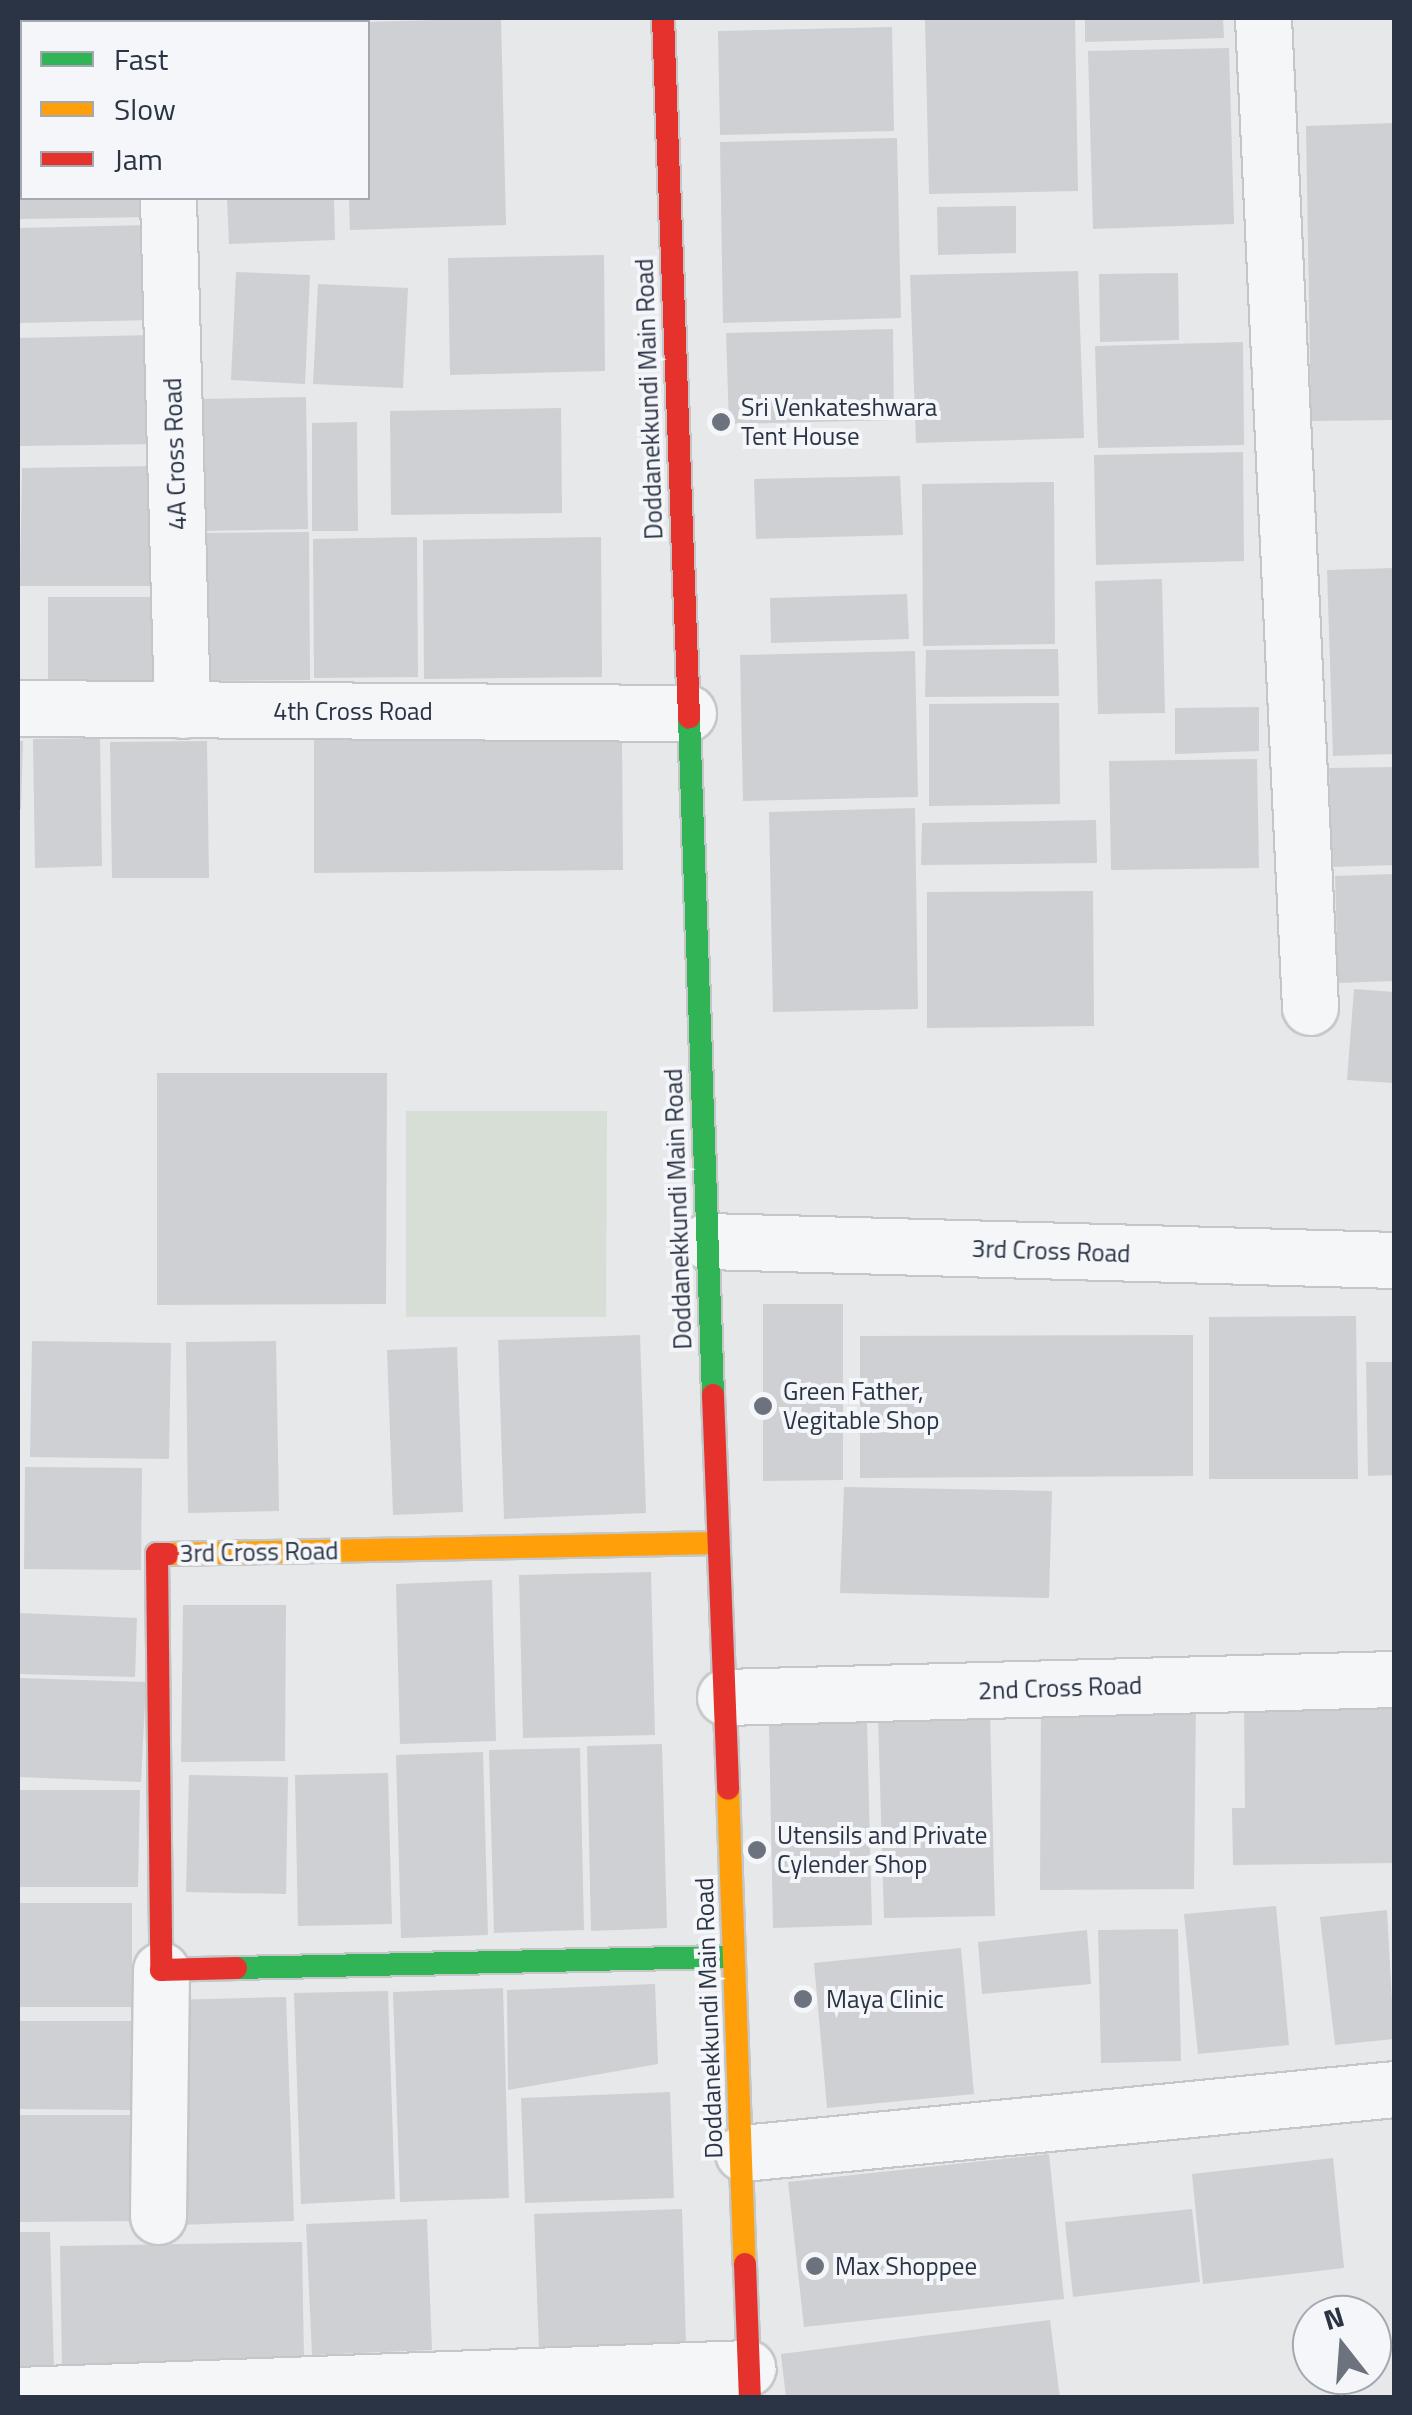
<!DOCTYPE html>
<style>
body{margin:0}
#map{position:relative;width:1412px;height:2415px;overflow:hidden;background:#e6e8ea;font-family:"Titillium Web",sans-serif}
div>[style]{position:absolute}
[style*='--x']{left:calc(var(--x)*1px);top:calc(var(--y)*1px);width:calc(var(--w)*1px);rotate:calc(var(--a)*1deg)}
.green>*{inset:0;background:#d6ded6}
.building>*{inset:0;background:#ced0d3}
.roads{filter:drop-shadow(2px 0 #c4c6c8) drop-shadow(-2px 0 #c4c6c8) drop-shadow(0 2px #c4c6c8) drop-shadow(0 -2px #c4c6c8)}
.street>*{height:55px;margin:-27.5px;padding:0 27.5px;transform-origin:27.5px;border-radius:27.5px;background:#f5f6f7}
.fast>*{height:22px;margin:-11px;padding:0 11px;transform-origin:11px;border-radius:11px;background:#30b455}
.slow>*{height:22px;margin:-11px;padding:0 11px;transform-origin:11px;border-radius:11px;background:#ff9f0a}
.jam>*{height:22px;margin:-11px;padding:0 11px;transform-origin:11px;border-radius:11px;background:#e5322d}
.dots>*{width:28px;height:28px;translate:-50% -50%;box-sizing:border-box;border:5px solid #f4f6f9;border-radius:50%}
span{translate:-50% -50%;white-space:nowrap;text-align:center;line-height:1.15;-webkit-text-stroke:8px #f4f6f9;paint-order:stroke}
.street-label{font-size:25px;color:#2b3445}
.poi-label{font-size:25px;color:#2b3445}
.left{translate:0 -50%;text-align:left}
.frame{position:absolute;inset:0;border:20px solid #2b3445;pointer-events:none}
.legend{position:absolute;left:20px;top:20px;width:350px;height:180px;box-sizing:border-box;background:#f4f6f9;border:2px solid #a4a8b1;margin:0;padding:12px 18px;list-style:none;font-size:30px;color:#2b3445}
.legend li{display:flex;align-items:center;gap:20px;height:50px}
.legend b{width:50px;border:2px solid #a4a8b1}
.north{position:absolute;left:1292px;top:2295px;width:100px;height:100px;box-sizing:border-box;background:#f4f6f9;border:2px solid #a4a8b1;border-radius:50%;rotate:343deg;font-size:28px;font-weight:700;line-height:40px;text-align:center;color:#2b3445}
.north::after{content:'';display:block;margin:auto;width:35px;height:45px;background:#6c737f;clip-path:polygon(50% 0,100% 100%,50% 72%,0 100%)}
</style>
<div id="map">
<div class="green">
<i style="clip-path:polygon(406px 1111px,607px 1111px,606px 1317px,406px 1317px)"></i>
</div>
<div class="building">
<i style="clip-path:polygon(222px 18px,329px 18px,329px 22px,223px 22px)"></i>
<i style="clip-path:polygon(501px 18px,506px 225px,350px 230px,349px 198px,368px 198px,368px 22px)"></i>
<i style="clip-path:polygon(925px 18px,1075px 18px,1078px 191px,929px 194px)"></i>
<i style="clip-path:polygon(1085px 18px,1223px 18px,1224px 38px,1085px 42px)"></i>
<i style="clip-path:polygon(892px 27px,894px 131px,720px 135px,718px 31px)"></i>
<i style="clip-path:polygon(18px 37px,22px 37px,22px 125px,18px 125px)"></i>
<i style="clip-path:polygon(1229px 48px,1234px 224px,1093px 229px,1088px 51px)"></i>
<i style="clip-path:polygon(1394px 123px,1394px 420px,1311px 421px,1306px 126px)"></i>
<i style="clip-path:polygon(18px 131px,22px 198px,156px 198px,156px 217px,18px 219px)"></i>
<i style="clip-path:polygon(897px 138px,901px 318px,723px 323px,720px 142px)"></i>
<i style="clip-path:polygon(227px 198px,334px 198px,335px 240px,229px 244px)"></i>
<i style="clip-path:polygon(1016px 206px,1016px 253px,938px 255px,937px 207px)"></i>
<i style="clip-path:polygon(152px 225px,154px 320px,18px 323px,18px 228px)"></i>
<i style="clip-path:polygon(604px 255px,605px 371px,450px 375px,448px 258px)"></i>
<i style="clip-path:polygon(1078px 271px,1084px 438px,916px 443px,910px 275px)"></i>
<i style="clip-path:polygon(236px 272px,310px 275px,305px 384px,231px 380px)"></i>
<i style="clip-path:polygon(1178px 273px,1179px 340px,1100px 342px,1099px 274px)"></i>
<i style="clip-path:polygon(318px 284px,408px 288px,403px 388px,313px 384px)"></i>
<i style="clip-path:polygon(893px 329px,894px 420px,729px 424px,726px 333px)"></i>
<i style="clip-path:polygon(154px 335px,157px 444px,20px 446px,18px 338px)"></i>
<i style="clip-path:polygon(1243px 342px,1244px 445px,1098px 448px,1095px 346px)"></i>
<i style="clip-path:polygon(306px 397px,308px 529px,198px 531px,198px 399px)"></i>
<i style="clip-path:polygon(561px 408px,562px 513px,391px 515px,390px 411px)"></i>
<i style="clip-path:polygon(357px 422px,358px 531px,312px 531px,312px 423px)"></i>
<i style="clip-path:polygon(1243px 452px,1244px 561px,1096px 565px,1094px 455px)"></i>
<i style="clip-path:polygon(156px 466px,156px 586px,20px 586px,22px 468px)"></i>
<i style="clip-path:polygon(900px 476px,903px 535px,756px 539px,754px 479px)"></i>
<i style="clip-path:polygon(1054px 482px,1055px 644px,923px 646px,922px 484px)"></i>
<i style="clip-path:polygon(309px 532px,310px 680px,204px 681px,203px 533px)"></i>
<i style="clip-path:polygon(417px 537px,418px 677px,314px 678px,313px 539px)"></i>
<i style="clip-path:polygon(601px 537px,602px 677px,424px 679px,423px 540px)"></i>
<i style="clip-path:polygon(1394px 568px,1394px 754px,1333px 756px,1327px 570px)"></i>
<i style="clip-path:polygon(1162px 579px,1165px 713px,1098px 714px,1095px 581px)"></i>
<i style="clip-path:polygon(907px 594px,909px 639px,771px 643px,770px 598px)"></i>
<i style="clip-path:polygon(48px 597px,159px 597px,159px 680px,48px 680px)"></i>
<i style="clip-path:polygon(1058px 649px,1059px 696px,925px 697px,926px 650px)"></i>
<i style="clip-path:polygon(915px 651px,918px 797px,743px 801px,740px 655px)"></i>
<i style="clip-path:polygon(1059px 703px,1060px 804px,929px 806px,929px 704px)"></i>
<i style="clip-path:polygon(1259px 707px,1259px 751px,1175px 754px,1175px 708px)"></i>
<i style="clip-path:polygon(622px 735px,623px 870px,314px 873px,314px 737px)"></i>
<i style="clip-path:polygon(100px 738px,102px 866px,35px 868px,33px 739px)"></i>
<i style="clip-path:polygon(18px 741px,23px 741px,21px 809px,18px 809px)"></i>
<i style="clip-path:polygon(207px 741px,209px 878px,112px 878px,110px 742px)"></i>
<i style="clip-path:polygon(1257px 759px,1259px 868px,1111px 870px,1109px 761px)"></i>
<i style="clip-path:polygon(1394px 767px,1394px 865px,1332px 867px,1329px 768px)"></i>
<i style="clip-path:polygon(915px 808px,918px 1009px,773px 1012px,769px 812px)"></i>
<i style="clip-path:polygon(1096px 820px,1097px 863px,921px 865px,922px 823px)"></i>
<i style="clip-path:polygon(1394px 874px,1394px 981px,1338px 983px,1335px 876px)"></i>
<i style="clip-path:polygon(1093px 891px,1094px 1026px,927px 1028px,927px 892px)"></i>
<i style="clip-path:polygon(1354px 989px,1394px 992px,1394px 1083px,1347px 1080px)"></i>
<i style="clip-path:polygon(157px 1073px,387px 1073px,386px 1304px,157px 1305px)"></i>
<i style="clip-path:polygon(763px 1304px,843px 1304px,843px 1480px,763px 1481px)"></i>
<i style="clip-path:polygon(1356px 1316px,1358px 1479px,1209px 1479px,1209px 1317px)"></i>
<i style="clip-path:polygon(640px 1335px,646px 1513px,504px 1519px,498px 1340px)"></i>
<i style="clip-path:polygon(1193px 1335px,1193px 1476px,860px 1478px,860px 1336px)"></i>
<i style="clip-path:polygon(32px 1341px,171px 1343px,169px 1459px,30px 1457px)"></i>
<i style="clip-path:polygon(276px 1341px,279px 1511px,188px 1513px,186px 1342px)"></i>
<i style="clip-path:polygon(457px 1347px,463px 1512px,393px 1515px,387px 1350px)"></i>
<i style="clip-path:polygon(1366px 1362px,1394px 1362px,1394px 1475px,1368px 1476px)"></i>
<i style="clip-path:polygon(25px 1467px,142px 1468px,141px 1570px,24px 1569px)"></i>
<i style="clip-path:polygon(844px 1487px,1052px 1491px,1049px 1598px,840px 1593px)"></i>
<i style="clip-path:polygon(651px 1572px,655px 1735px,523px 1738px,519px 1575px)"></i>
<i style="clip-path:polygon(492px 1580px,496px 1741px,400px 1744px,396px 1584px)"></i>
<i style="clip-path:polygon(183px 1605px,286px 1605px,285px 1761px,181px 1762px)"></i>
<i style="clip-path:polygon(18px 1613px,137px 1618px,135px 1677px,18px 1674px)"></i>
<i style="clip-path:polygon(18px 1678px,146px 1682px,141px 1782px,18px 1777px)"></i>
<i style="clip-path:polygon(1394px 1696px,1394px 1863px,1233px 1865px,1232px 1808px,1245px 1808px,1244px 1697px)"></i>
<i style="clip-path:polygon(1041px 1698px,1196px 1698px,1194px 1889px,1040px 1890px)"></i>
<i style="clip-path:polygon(990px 1713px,995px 1916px,884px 1918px,878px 1717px)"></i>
<i style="clip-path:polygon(867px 1722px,872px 1925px,773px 1928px,769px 1725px)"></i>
<i style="clip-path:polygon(662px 1744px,667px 1928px,591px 1931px,587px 1746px)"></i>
<i style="clip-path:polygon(580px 1748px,584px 1930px,494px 1933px,489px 1750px)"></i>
<i style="clip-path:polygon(483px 1752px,488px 1935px,401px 1938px,396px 1755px)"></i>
<i style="clip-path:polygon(388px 1773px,392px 1924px,298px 1926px,295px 1775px)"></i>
<i style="clip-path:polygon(189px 1775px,288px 1777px,286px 1894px,186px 1892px)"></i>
<i style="clip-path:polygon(18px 1790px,140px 1790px,138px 1887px,18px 1887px)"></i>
<i style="clip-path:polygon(18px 1903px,132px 1903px,132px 2007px,18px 2007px)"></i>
<i style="clip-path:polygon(1276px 1906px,1289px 2045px,1198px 2054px,1184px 1914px)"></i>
<i style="clip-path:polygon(1387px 1910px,1394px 2039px,1335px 2045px,1320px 1917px)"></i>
<i style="clip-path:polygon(1178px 1929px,1181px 2061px,1101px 2063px,1098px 1930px)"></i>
<i style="clip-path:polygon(1087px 1930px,1091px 1984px,982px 1994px,978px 1942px)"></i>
<i style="clip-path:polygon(961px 1948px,974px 2094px,827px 2108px,814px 1963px)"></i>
<i style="clip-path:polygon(655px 1984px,658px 2064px,508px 2090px,507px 1990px)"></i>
<i style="clip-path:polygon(503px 1988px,509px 2198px,400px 2202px,393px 1992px)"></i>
<i style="clip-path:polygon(388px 1991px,395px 2199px,301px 2204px,294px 1993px)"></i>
<i style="clip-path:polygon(286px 1997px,294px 2221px,178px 2225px,172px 2000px)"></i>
<i style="clip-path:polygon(18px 2021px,132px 2021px,133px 2110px,18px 2109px)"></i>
<i style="clip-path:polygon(670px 2092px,674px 2198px,525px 2203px,521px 2098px)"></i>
<i style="clip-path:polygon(18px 2115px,141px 2115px,140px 2221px,18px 2222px)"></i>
<i style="clip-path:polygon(1049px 2154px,1064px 2299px,804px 2327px,788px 2182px)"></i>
<i style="clip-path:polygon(1333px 2158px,1344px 2268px,1203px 2284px,1192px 2174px)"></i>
<i style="clip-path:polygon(682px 2209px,686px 2343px,539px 2349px,534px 2214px)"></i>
<i style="clip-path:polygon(1192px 2209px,1200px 2282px,1073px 2297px,1065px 2222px)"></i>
<i style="clip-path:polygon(427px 2219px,432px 2350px,312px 2355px,306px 2224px)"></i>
<i style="clip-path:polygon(18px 2232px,50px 2232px,54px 2367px,18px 2367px)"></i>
<i style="clip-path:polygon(302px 2242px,304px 2362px,62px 2367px,60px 2246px)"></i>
<i style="clip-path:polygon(1050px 2320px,1060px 2398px,786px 2398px,781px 2354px)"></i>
</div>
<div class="roads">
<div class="street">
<i style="--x:163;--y:18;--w:4;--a:76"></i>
<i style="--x:1263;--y:18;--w:990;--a:87.28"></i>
<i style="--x:168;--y:198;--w:512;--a:88.43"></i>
<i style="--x:18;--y:708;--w:670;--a:0.43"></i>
<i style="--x:707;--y:1241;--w:687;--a:1.58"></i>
<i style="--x:725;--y:1697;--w:669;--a:-1.54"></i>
<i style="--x:743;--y:2153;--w:654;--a:-5.61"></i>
<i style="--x:158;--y:2216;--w:246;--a:-89.3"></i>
<i style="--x:18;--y:2395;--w:730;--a:-2.12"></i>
</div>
<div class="fast">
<i style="--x:689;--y:718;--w:677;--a:87.97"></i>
<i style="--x:236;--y:1968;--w:496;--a:-1.3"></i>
</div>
<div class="slow">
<i style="--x:168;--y:1554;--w:548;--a:-1.15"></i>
<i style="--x:728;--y:1789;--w:475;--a:88"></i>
</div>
<div class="jam">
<i style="--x:663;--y:18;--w:700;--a:87.87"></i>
<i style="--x:713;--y:1395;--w:394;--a:87.8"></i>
<i style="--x:168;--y:1554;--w:11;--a:180"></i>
<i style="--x:157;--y:1554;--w:416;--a:89.4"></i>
<i style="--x:161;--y:1970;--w:75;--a:-1.5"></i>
<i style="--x:745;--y:2264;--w:134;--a:87.9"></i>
</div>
</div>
<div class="dots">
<i style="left:721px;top:422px;background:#6c737f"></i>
<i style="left:763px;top:1406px;background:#6c737f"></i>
<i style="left:757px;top:1850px;background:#6c737f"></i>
<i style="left:803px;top:1999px;background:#6c737f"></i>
<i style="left:815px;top:2266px;background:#6c737f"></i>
</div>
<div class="street-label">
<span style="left:649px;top:399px;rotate:-92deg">Doddanekkundi Main Road</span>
<span style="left:175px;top:454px;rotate:-92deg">4A Cross Road</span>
<span style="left:353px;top:711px">4th Cross Road</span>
<span style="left:678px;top:1209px;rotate:-92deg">Doddanekkundi Main Road</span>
<span style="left:1051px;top:1251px;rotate:2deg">3rd Cross Road</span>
<span style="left:259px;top:1552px;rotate:-1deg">3rd Cross Road</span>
<span style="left:1060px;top:1688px;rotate:-2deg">2nd Cross Road</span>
<span style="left:709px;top:2018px;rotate:-92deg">Doddanekkundi Main Road</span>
</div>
<div class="poi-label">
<span class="left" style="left:741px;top:422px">Sri Venkateshwara<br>Tent House</span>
<span class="left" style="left:783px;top:1406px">Green Father,<br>Vegitable Shop</span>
<span class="left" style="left:777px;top:1850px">Utensils and Private<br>Cylender Shop</span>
<span class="left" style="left:826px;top:1999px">Maya Clinic</span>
<span class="left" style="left:835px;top:2266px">Max Shoppee</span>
</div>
<div class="frame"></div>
<ul class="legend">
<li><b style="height:12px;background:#30b455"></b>Fast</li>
<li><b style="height:12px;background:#ff9f0a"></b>Slow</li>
<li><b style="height:12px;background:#e5322d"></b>Jam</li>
</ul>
<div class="north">N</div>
</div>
